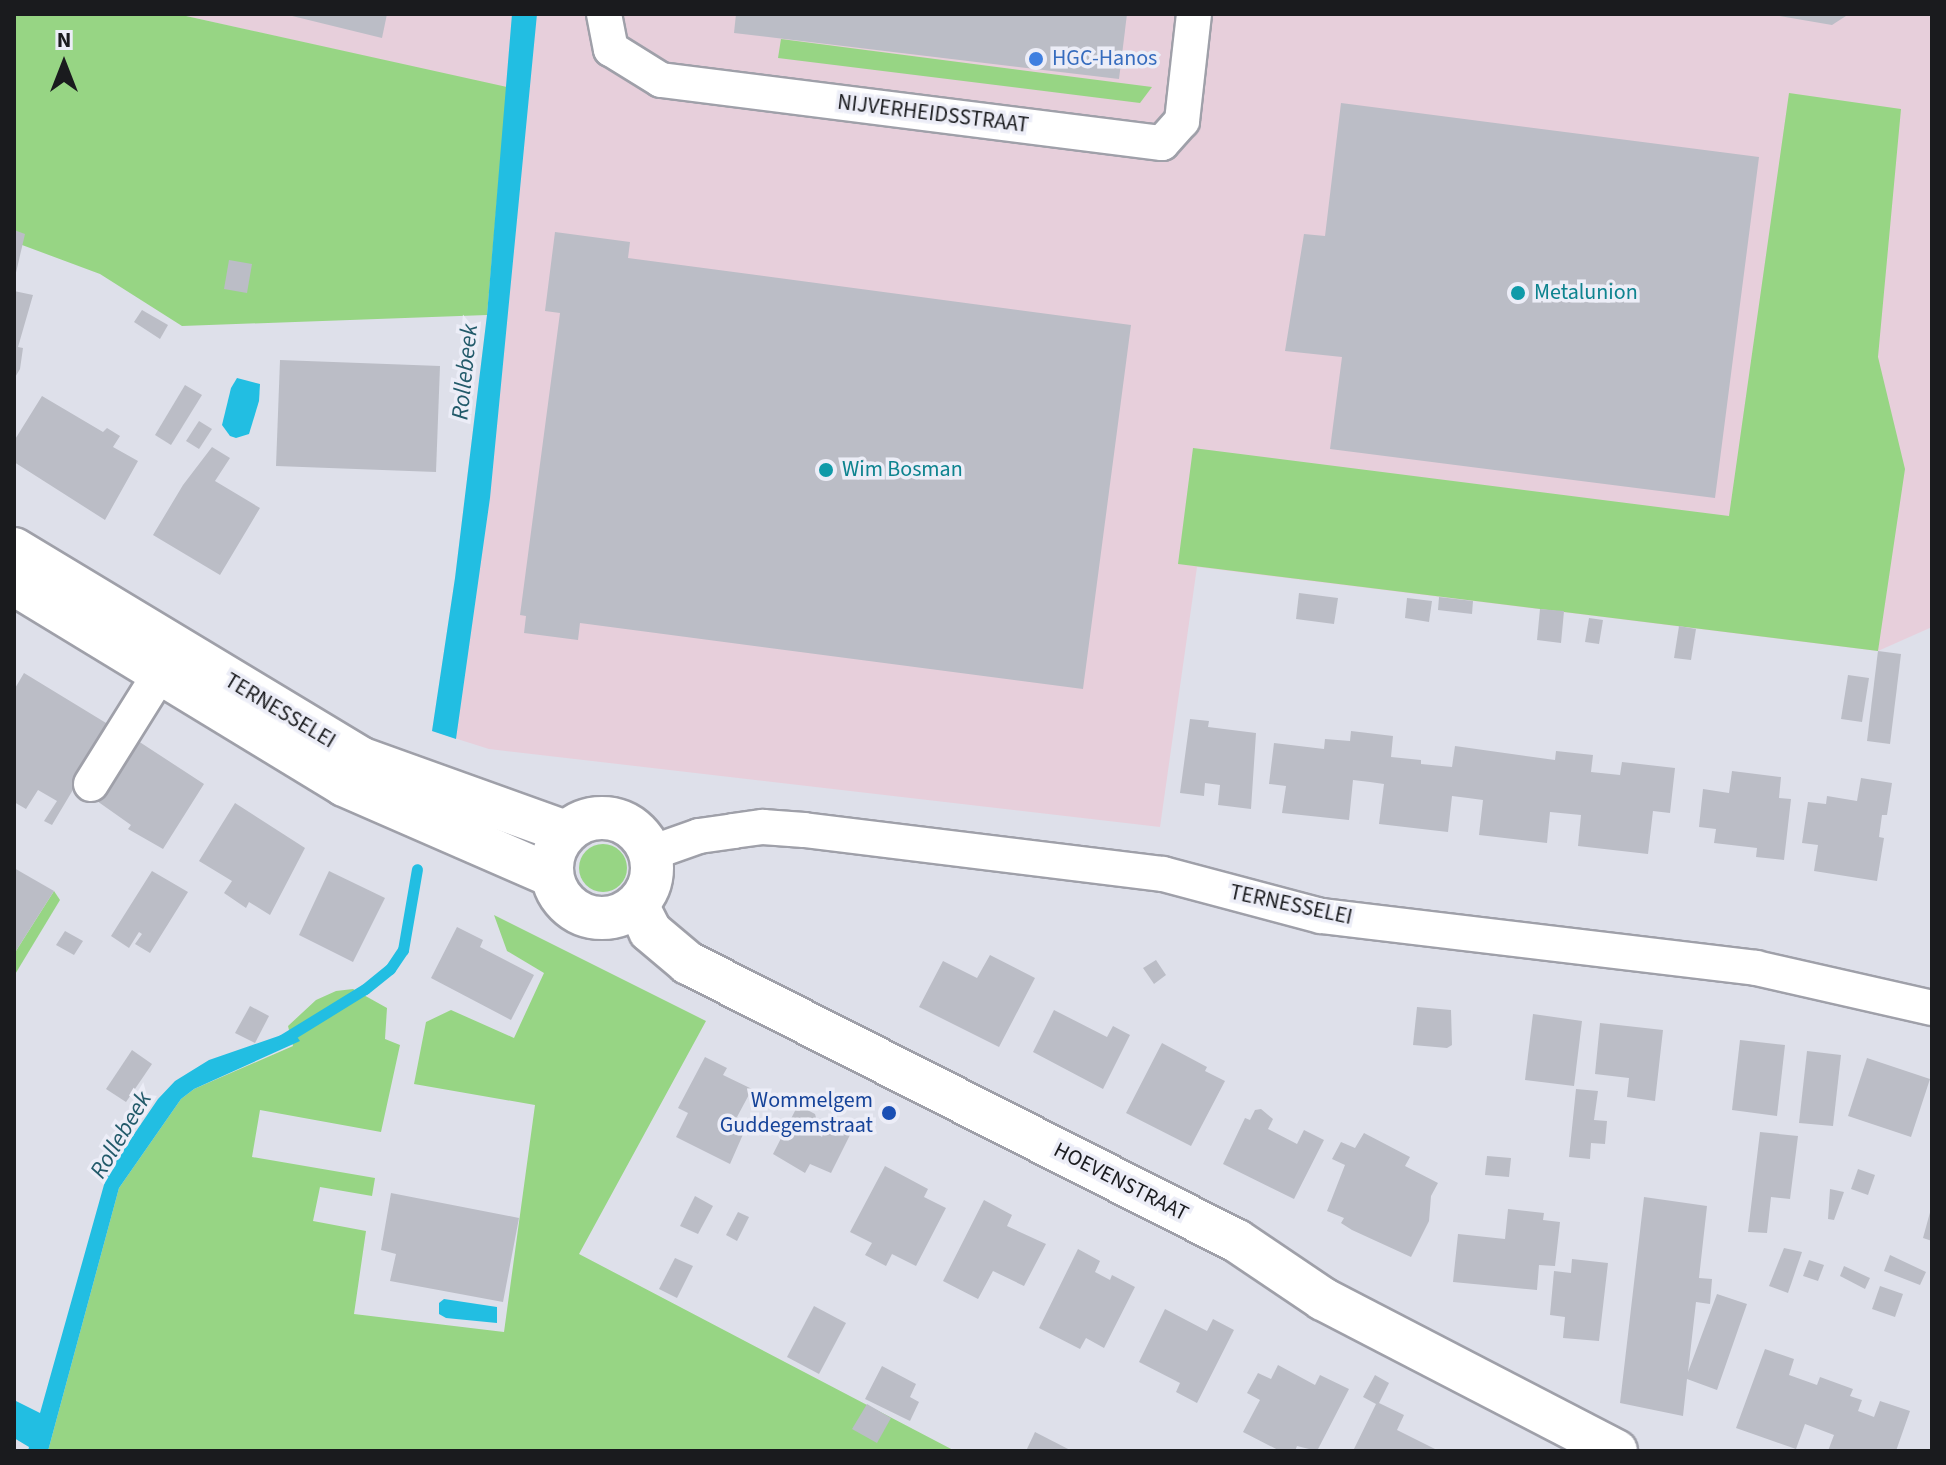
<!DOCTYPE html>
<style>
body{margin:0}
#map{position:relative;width:1946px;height:1465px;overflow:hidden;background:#dee0ea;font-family:"Source Sans 3",sans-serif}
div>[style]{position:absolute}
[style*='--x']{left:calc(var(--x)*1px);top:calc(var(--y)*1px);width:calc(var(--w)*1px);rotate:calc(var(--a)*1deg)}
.industrial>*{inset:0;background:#e7cfdb}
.green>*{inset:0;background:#97d584}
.round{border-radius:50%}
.water>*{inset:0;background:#22bee2}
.stream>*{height:11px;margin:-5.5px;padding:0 5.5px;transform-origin:5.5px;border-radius:5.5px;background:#22bee2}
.building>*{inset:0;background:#bbbdc6}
.roads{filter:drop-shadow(2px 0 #9fa0a9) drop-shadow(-2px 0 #9fa0a9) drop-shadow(0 2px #9fa0a9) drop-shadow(0 -2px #9fa0a9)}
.minor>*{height:34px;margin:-17px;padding:0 17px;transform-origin:17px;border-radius:17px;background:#fff}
.tertiary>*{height:42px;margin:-21px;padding:0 21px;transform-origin:21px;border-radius:21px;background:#fff}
.tertiary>.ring{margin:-21px;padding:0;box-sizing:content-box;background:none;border:42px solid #fff;border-radius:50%}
.dots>*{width:22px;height:22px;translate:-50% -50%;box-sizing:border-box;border:4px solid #ecedf7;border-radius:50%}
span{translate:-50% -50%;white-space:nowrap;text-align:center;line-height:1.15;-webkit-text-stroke:7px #ecedf7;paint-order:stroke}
.shop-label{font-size:22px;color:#366cbe}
.left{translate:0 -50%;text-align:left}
.street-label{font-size:22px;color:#1a1b1e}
.culture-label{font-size:22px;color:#0d838f}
.transit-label{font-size:22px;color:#164399}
.right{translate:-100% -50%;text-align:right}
.water-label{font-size:24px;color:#225a6a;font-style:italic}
.frame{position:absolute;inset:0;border:16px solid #1a1b1e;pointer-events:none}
.north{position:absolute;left:24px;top:24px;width:80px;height:80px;-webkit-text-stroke:6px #ecedf7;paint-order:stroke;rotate:0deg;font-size:22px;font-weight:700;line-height:32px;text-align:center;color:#1a1b1e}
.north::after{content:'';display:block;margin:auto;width:28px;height:36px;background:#1a1b1e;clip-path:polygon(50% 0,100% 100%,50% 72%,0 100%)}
</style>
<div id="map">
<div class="industrial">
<i style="clip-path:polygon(177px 14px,1932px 14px,1932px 627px,1878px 651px,1197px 567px,1160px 827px,489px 749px,432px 731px,455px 578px,487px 315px,507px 88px)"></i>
</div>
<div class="green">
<i style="clip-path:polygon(14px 14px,177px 14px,507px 87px,487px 315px,182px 326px,100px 274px,14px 242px)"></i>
<i style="clip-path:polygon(781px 39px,1152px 87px,1140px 103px,778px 58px)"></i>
<i style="clip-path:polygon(1789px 93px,1901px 109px,1878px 357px,1905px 469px,1878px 651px,1178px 564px,1193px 448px,1729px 516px)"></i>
<i class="round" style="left:579px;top:844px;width:48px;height:48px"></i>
<i style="clip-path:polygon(54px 891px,60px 900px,14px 976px,14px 954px)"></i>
<i style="clip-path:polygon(494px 915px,706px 1021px,579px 1254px,955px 1451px,48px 1451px,119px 1188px,181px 1099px,194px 1089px,293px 1046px,288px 1026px,316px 1000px,336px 991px,353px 989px,387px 1008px,385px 1039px,400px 1045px,381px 1132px,260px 1110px,252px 1157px,375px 1178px,372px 1196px,320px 1187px,313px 1221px,366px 1231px,354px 1314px,504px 1332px,535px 1105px,414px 1084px,426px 1022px,451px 1010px,514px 1038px,544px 973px,507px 951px)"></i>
</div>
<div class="water">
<i style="clip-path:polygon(512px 14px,537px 14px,490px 498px,456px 739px,432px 731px,455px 578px,487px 315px)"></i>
<i style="clip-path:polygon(237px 378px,260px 384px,259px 401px,249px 434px,236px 438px,230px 436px,222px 425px,231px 388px)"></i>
<i style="clip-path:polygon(293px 1031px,300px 1041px,194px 1089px,181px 1099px,119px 1188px,48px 1451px,28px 1451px,29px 1447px,14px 1438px,14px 1400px,40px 1413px,107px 1174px,158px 1099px,175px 1081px,209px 1060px)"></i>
<i style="clip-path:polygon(444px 1299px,497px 1307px,497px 1323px,446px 1318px,439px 1314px,439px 1303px)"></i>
</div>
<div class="stream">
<i style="--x:282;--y:1040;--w:97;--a:-31.6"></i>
<i style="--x:365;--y:989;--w:32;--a:-39"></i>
<i style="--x:390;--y:969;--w:23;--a:-56"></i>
<i style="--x:403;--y:950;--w:82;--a:-80.2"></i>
</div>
<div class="building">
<i style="clip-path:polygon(284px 14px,387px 14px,382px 38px)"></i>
<i style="clip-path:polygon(736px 14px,1127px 14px,1119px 79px,734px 33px)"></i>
<i style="clip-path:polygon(1767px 14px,1849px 14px,1832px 25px)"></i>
<i style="clip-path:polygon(1341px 103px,1759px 157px,1715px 498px,1330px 449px,1342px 357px,1285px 351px,1304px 234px,1325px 236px)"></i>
<i style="clip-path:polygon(14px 230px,25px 234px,15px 277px,14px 277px)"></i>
<i style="clip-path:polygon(555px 232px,630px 242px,628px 258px,1131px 325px,1083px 689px,580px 623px,578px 640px,524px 633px,526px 616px,520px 615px,560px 313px,545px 311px)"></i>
<i style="clip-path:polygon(229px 260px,252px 264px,247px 293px,224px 289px)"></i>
<i style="clip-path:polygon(14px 291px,33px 295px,18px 347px,23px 348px,20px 369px,14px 379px)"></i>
<i style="clip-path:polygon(142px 310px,168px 325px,160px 339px,134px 322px)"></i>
<i style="clip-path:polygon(280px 360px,440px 366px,436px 472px,276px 466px)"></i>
<i style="clip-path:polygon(185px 385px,202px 395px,171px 445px,155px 435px)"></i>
<i style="clip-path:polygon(42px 396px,103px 432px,107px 428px,120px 436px,113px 447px,138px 461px,105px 520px,14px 462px,14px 441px)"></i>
<i style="clip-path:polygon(199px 421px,212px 429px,199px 449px,186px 441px)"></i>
<i style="clip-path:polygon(212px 447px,230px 458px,215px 481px,260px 508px,220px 575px,153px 535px,183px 485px)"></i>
<i style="clip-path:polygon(1299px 593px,1338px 598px,1334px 624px,1296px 619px)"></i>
<i style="clip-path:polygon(1439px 597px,1473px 601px,1472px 614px,1438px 610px)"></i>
<i style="clip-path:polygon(1407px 598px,1432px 601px,1429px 622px,1405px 618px)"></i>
<i style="clip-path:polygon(1540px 609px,1564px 611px,1561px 643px,1537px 640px)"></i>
<i style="clip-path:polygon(1589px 618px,1603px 620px,1599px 644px,1585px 642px)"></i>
<i style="clip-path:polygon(1679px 626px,1696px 629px,1691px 660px,1674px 658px)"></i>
<i style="clip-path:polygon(1878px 651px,1901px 654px,1890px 744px,1867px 741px)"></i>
<i style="clip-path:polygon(24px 673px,111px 726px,52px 825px,44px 821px,57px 801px,38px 790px,26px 809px,14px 802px,14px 690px)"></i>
<i style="clip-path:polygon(1848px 675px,1869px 678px,1862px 722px,1841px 719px)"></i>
<i style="clip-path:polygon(1190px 719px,1209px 721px,1208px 727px,1256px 733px,1251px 809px,1218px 805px,1220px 785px,1205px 783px,1204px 796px,1180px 793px)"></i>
<i style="clip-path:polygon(1351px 731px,1393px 736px,1391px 757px,1421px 760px,1421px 764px,1452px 767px,1455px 746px,1555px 760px,1556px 751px,1593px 755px,1591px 772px,1620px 775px,1622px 762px,1675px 768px,1670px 813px,1653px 811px,1648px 854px,1578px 846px,1581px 815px,1550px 812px,1547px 843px,1479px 835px,1483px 800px,1468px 798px,1452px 796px,1448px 832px,1379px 824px,1384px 784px,1370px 782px,1353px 780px,1349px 820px,1282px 813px,1286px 786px,1269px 784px,1274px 743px,1324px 749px,1325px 739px,1350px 741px)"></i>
<i style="clip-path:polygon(135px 739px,204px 784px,163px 849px,128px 829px,131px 825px,97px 801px)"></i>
<i style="clip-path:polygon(1732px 771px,1781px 777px,1779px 798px,1791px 799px,1784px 860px,1756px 857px,1757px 848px,1714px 843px,1716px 829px,1699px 827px,1703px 789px,1729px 793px)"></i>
<i style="clip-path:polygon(1861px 778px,1892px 783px,1887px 815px,1882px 815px,1879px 837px,1884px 838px,1877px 881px,1814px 871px,1818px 845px,1802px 843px,1808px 802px,1826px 804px,1827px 796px,1857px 801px)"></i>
<i style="clip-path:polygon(235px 803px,305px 848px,270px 915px,249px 902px,246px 908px,224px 893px,232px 881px,199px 861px)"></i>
<i style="clip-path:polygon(14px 868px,54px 891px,14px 954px)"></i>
<i style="clip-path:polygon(152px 871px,188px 892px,150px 953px,135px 944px,142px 934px,139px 932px,129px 948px,111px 936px)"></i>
<i style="clip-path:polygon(329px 871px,385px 898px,353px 962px,299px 935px)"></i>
<i style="clip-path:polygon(457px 927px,483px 940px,480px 947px,534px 975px,511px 1020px,431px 978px)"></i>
<i style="clip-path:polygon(65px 931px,83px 941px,74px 955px,56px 945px)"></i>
<i style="clip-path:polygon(990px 955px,1035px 978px,999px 1047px,919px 1007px,943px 961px,977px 978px)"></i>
<i style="clip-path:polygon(1156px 960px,1166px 975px,1154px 984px,1143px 968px)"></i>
<i style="clip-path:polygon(250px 1006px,269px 1016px,255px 1043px,235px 1033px)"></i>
<i style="clip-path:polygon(1417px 1007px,1451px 1010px,1452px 1045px,1447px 1048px,1413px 1045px)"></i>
<i style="clip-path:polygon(1054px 1010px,1107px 1037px,1113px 1026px,1130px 1035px,1103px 1089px,1033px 1052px)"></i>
<i style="clip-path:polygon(1533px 1014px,1582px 1021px,1574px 1086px,1525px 1080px)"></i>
<i style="clip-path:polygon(1600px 1023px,1663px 1030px,1655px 1101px,1627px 1097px,1629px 1078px,1595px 1074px)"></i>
<i style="clip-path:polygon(1740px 1040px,1785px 1045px,1777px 1116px,1732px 1110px)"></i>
<i style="clip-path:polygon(1162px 1043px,1207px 1067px,1205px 1071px,1225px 1081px,1191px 1146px,1126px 1113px)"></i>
<i style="clip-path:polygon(132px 1050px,152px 1064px,126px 1102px,106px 1089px)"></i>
<i style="clip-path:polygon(1807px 1051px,1841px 1055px,1833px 1126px,1799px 1123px)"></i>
<i style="clip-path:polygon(705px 1057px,727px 1068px,723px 1075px,752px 1089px,737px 1117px,748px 1123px,730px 1164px,676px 1137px,688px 1113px,678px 1108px)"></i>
<i style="clip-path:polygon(1867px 1058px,1930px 1079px,1911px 1137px,1848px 1116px)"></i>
<i style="clip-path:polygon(1576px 1089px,1598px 1091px,1594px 1120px,1607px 1121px,1605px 1144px,1591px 1143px,1590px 1159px,1569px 1157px)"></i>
<i style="clip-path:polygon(798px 1105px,815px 1114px,817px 1121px,813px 1131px,822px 1137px,829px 1121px,851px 1133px,831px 1173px,810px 1164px,805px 1173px,773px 1154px)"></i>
<i style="clip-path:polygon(1261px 1109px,1273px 1119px,1268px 1129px,1297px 1144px,1304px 1130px,1324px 1140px,1294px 1199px,1223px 1164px,1245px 1118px,1250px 1120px,1255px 1110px)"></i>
<i style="clip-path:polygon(1760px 1132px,1798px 1136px,1790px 1199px,1771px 1197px,1767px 1233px,1748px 1232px)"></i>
<i style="clip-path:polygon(1364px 1133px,1410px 1157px,1405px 1166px,1438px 1183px,1431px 1196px,1429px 1221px,1411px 1257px,1352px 1230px,1341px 1223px,1344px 1218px,1327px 1211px,1345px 1165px,1332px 1159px,1341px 1142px,1355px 1148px)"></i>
<i style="clip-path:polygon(1487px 1156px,1511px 1158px,1509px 1177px,1485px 1175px)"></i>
<i style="clip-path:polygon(885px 1166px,928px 1189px,924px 1197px,946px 1208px,916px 1266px,892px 1254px,886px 1266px,865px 1255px,872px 1243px,850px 1232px)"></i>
<i style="clip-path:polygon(1858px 1169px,1875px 1175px,1868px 1195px,1851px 1189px)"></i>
<i style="clip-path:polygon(1830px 1189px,1844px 1192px,1834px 1220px,1828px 1219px)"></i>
<i style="clip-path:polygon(391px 1193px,519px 1218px,503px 1302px,390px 1281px,396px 1254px,381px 1250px)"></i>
<i style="clip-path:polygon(695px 1196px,713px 1206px,698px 1234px,680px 1226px)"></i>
<i style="clip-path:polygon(1644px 1197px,1707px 1206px,1699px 1278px,1712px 1279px,1710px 1304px,1696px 1302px,1688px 1372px,1717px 1294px,1747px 1304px,1717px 1390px,1687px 1379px,1683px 1416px,1620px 1403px)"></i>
<i style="clip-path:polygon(984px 1200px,1012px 1215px,1007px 1226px,1046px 1244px,1024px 1286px,993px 1271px,978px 1299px,943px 1281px)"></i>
<i style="clip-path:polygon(1932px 1205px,1932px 1241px,1923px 1238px)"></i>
<i style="clip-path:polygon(1508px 1209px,1544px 1213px,1543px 1220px,1560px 1222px,1555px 1266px,1539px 1265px,1537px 1290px,1453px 1282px,1458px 1234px,1505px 1239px)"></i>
<i style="clip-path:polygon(738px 1212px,749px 1217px,737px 1241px,726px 1235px)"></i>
<i style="clip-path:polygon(1784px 1248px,1802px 1252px,1788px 1293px,1769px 1286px)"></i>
<i style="clip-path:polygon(1078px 1249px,1100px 1261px,1095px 1272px,1110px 1280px,1112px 1275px,1135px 1287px,1104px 1348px,1086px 1338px,1080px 1349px,1039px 1328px)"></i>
<i style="clip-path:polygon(1890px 1255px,1926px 1272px,1920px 1285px,1884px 1271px)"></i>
<i style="clip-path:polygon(675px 1258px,693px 1266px,677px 1298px,659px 1289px)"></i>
<i style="clip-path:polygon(1572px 1259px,1608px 1263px,1599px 1341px,1563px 1338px,1565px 1317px,1550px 1315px,1554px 1271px,1571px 1273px)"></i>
<i style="clip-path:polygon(1809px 1260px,1824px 1265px,1818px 1281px,1803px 1276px)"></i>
<i style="clip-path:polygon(1844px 1266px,1870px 1278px,1865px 1289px,1840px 1276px)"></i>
<i style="clip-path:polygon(1880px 1286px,1903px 1294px,1895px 1317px,1872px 1309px)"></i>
<i style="clip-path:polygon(814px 1306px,846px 1323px,819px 1374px,787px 1357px)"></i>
<i style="clip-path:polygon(1165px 1309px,1207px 1331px,1213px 1319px,1234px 1330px,1197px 1403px,1176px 1392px,1180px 1383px,1139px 1362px)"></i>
<i style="clip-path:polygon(1765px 1349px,1794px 1359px,1789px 1375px,1817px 1385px,1820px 1377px,1853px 1389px,1850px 1396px,1862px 1400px,1858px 1411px,1874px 1417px,1880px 1401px,1910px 1411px,1896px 1451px,1828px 1451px,1834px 1435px,1805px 1424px,1796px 1449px,1736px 1428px)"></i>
<i style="clip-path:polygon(1278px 1365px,1315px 1385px,1320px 1375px,1349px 1389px,1317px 1451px,1297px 1446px,1295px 1451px,1280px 1451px,1243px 1432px,1260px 1400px,1247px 1393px,1258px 1373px,1271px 1379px)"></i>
<i style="clip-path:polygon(882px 1366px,916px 1384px,910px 1397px,919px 1402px,910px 1421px,865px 1399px)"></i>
<i style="clip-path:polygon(1375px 1375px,1389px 1383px,1379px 1403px,1404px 1415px,1397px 1430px,1439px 1451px,1353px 1451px,1376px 1404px,1363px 1397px)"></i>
<i style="clip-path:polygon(867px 1404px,891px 1418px,877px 1443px,852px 1429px)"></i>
<i style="clip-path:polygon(1035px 1432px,1072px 1451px,1026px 1451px)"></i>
</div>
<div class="roads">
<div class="minor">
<i style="--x:604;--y:14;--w:36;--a:79"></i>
<i style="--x:611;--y:49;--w:59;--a:31.8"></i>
<i style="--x:661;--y:80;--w:505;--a:7.17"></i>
<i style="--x:1162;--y:143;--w:30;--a:-48"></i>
<i style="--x:1182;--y:121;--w:108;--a:-83.6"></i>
<i style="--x:91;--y:784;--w:155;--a:-58"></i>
<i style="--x:651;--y:853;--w:51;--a:-19.5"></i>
<i style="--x:699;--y:836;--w:34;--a:-8"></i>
<i style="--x:733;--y:831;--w:30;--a:-8"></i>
<i style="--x:763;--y:827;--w:41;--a:4.2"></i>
<i style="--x:804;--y:830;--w:362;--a:7"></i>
<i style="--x:1163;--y:874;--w:163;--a:14.9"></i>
<i style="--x:1321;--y:916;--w:438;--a:6.8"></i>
<i style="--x:1756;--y:968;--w:180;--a:12.8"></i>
</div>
<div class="tertiary">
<i style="--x:14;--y:549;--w:404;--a:31.1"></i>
<i style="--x:360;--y:758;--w:219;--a:19.8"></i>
<i style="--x:14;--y:584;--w:386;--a:31.3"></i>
<i style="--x:344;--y:785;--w:227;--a:23.6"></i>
<i class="ring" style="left:552px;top:818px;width:58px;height:58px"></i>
<i style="--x:637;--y:905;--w:29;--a:63"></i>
<i style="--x:650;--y:931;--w:50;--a:40.1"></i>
<i style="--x:688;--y:963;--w:615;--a:26.86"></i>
<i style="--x:1237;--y:1241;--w:104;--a:34"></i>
<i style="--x:1323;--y:1299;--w:330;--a:27.4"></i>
</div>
</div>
<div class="dots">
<i style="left:1036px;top:59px;background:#3f7fe0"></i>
<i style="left:1518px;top:293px;background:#0f9aa8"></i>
<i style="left:826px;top:470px;background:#0f9aa8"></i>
<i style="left:889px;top:1113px;background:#1a4fb4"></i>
</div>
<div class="shop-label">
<span class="left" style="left:1052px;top:59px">HGC-Hanos</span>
</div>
<div class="street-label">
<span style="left:933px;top:114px;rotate:7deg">NIJVERHEIDSSTRAAT</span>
<span style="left:280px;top:711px;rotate:31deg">TERNESSELEI</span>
<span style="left:1291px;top:905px;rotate:12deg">TERNESSELEI</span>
<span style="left:1121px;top:1182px;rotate:27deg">HOEVENSTRAAT</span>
</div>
<div class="culture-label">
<span class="left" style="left:1534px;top:293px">Metalunion</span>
<span class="left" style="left:842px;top:470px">Wim Bosman</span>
</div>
<div class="transit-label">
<span class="right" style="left:873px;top:1113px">Wommelgem<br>Guddegemstraat</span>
</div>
<div class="water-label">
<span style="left:465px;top:372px;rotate:-84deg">Rollebeek</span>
<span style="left:121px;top:1135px;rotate:-59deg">Rollebeek</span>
</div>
<div class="frame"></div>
<div class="north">N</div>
</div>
